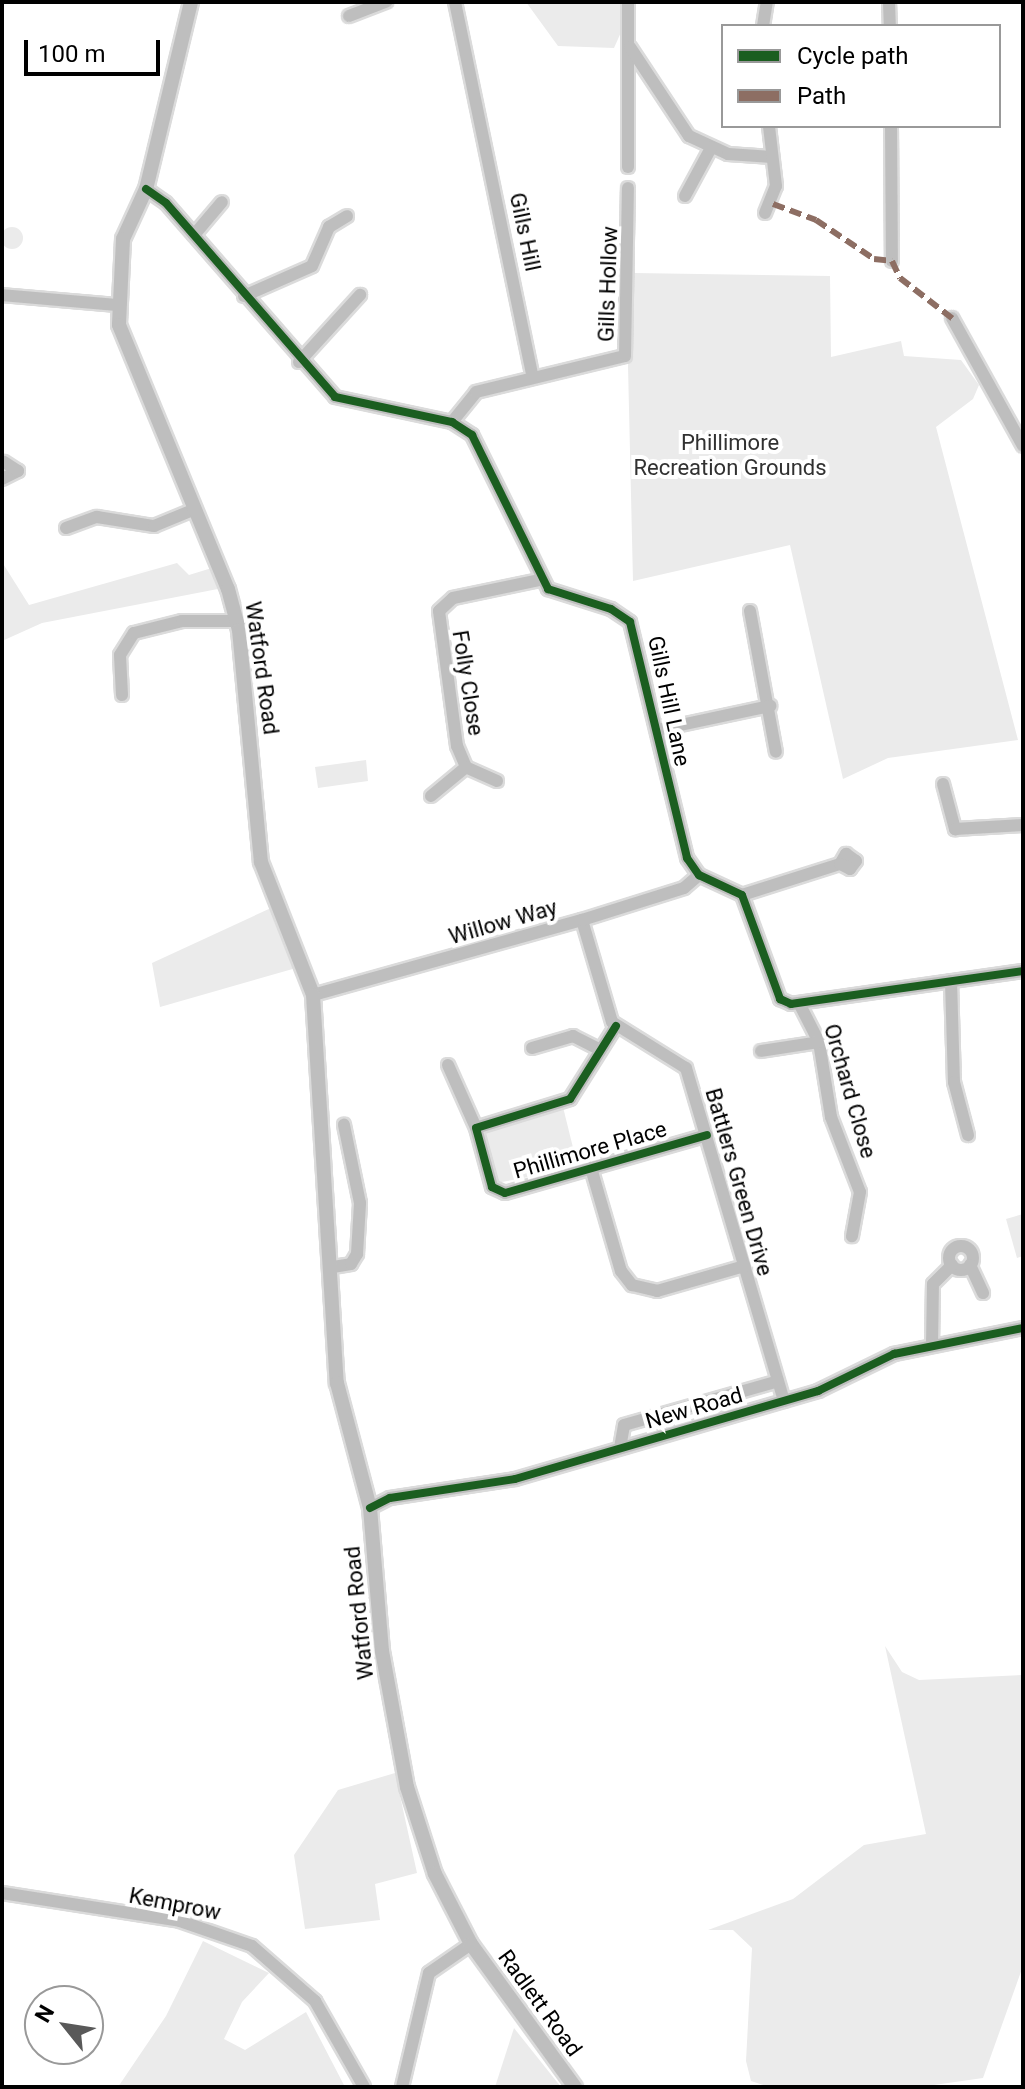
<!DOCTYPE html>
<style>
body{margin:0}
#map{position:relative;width:1025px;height:2089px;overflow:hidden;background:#fff;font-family:Roboto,sans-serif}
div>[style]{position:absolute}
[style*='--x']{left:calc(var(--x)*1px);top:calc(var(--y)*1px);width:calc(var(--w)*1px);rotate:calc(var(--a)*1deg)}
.green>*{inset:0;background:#ebebeb}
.round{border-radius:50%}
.roads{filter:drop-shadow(2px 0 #dbdbdb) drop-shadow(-2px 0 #dbdbdb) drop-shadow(0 2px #dbdbdb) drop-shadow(0 -2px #dbdbdb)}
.minor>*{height:12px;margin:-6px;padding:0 6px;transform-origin:6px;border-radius:6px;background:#bebebe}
.minor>.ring{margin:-6px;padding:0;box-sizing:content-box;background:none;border:12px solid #bebebe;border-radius:50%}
.major>*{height:14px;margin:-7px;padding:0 7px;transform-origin:7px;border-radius:7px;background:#bebebe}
.quiet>*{height:6px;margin-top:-3px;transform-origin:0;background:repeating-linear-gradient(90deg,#8d6e63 0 12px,transparent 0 18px)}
.cycleway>*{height:8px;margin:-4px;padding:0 4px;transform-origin:4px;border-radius:4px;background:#1b5e20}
span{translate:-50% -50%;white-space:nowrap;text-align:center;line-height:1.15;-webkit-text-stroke:8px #fff;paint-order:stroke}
.street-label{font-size:22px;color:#000}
.park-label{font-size:22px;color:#313131}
.frame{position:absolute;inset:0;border:4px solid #000;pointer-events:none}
.legend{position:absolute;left:721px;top:24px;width:280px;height:104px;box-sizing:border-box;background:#fff;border:2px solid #999;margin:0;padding:10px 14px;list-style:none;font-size:24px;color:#000}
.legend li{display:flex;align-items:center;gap:16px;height:40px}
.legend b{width:40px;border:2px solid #999}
.north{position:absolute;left:24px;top:1985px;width:80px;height:80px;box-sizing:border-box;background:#fff;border:2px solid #999;border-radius:50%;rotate:300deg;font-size:22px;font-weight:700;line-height:32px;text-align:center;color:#000}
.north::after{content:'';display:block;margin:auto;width:28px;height:36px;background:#595959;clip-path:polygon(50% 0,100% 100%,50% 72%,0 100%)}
.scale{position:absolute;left:24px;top:40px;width:136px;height:36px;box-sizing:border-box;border:4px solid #000;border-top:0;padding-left:10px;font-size:24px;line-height:28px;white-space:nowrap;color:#000;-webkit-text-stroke:6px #fff;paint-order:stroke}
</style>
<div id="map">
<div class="green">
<i style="clip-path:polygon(526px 2px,623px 2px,622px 30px,614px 48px,558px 46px)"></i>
<i class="round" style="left:1px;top:227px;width:22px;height:22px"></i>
<i style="clip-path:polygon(634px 273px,830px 276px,831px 357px,901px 341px,904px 356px,961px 360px,979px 385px,973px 399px,936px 427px,1018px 740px,888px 758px,843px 779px,790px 545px,633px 581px,628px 366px)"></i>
<i style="clip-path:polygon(2px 562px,29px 605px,177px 563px,189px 575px,215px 567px,223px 588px,42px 623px,2px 641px)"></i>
<i style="clip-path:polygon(366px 760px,368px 781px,318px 788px,315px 767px)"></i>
<i style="clip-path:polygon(271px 908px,296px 968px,160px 1007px,152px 963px)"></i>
<i style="clip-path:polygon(563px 1107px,578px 1168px,496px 1183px,485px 1131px)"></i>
<i style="clip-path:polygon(1023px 1214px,1023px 1256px,1017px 1258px,1006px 1219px)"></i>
<i style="clip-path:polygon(885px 1646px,902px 1672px,919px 1680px,1023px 1675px,1023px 1966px,983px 2078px,920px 2087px,769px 2087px,751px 2081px,746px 2061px,752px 1948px,733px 1930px,708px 1930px,793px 1899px,864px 1845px,926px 1834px)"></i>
<i style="clip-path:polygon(395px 1773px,417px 1873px,375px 1884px,380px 1920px,305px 1929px,294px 1855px,338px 1790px)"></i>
<i style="clip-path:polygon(203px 1941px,269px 1973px,242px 2002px,224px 2039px,245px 2050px,306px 2012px,345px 2087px,118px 2087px,166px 2016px)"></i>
<i style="clip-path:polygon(514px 2028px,561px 2087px,495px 2087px)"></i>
</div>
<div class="roads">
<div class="minor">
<i style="--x:455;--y:2;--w:380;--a:78.3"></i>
<i style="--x:628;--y:2;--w:165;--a:90"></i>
<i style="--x:889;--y:2;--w:24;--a:88"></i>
<i style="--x:349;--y:16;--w:40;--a:-21"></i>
<i style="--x:763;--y:26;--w:24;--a:-81"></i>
<i style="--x:630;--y:47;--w:107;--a:56.5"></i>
<i style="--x:689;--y:136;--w:43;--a:24.8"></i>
<i style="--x:728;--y:154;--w:44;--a:3.9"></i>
<i style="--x:891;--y:126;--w:135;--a:89.6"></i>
<i style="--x:146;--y:189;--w:24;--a:35"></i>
<i style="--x:166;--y:203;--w:257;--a:48.9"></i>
<i style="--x:335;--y:397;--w:120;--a:12.1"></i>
<i style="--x:452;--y:422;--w:24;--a:33"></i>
<i style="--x:472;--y:435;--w:172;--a:63.7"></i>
<i style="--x:548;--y:589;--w:66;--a:17.6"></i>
<i style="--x:611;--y:609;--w:23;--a:34"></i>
<i style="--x:630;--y:622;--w:243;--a:76.4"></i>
<i style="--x:687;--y:858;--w:21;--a:55"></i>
<i style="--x:699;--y:875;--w:47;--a:24.9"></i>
<i style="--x:742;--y:895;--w:111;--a:69.9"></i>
<i style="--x:780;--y:999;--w:12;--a:24"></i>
<i style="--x:791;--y:1004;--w:234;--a:-8.1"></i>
<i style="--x:685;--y:196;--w:55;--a:-61.6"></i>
<i style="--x:765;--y:213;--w:29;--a:-68"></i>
<i style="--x:776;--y:186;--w:60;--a:-96.7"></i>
<i style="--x:194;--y:235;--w:43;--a:-49.7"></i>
<i style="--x:2;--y:295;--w:115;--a:5"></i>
<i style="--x:244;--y:296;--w:74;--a:-23.8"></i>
<i style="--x:312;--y:266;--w:43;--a:-66.4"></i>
<i style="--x:329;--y:227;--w:21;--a:-31"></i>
<i style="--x:952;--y:318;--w:146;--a:61"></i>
<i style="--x:299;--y:362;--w:91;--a:-47.7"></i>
<i style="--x:452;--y:422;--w:38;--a:-51"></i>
<i style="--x:476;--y:392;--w:153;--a:-13.6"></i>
<i style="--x:625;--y:356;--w:168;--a:-89"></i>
<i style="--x:2;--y:479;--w:18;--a:-27"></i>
<i style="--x:18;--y:471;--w:17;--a:-147"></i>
<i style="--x:66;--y:528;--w:33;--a:-20"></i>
<i style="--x:97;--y:517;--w:58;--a:9"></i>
<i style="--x:154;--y:526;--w:42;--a:-22.3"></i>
<i style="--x:750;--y:611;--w:143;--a:79.6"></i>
<i style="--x:122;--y:695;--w:40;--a:-92.9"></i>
<i style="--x:120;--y:655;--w:26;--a:-58"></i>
<i style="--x:134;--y:633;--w:49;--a:-14"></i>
<i style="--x:182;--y:621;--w:56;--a:0"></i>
<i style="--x:657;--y:730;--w:116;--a:-12"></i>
<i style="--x:497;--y:781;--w:34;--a:-156"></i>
<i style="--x:466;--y:767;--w:23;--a:-113"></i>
<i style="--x:457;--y:746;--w:136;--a:-97.6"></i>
<i style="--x:439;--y:611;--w:19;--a:-43"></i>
<i style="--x:453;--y:598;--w:89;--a:-11.7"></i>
<i style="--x:943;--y:784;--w:47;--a:75.1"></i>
<i style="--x:955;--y:829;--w:68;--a:-3.4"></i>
<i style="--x:431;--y:796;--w:45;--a:-39.6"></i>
<i style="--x:742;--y:895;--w:103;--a:-17.6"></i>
<i style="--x:840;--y:864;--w:12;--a:-59"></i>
<i style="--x:846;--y:854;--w:12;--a:35"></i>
<i style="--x:856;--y:861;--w:10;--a:127"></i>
<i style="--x:850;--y:869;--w:11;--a:-153"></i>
<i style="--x:582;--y:920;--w:106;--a:73.6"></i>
<i style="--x:612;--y:1022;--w:87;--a:31.9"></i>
<i style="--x:686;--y:1068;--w:347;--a:73.6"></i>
<i style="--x:951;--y:981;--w:101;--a:88.3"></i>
<i style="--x:954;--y:1082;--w:55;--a:75.2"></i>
<i style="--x:313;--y:995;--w:279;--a:-15.6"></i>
<i style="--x:582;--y:920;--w:107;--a:-17.4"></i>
<i style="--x:684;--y:888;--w:20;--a:-41"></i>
<i style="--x:799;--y:1003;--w:44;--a:62.9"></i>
<i style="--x:819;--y:1042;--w:76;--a:80.9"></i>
<i style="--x:831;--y:1117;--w:80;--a:68.9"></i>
<i style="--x:860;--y:1192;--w:45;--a:100.3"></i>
<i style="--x:616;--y:1026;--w:86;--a:122.2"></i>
<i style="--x:570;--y:1099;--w:98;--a:162.9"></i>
<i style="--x:476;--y:1128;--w:61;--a:74.8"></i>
<i style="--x:492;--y:1187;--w:14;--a:25"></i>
<i style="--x:505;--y:1193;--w:210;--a:-16"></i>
<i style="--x:532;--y:1048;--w:43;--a:-16.3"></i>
<i style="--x:573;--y:1036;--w:28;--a:27"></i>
<i style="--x:761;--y:1051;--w:59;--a:-8.8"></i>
<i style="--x:448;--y:1065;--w:69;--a:66"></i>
<i style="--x:591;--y:1168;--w:107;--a:73.8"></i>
<i style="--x:621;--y:1271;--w:18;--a:52"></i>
<i style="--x:632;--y:1285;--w:26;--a:13"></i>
<i style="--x:657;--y:1291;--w:91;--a:-15.9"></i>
<i class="ring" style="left:949px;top:1246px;width:12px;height:12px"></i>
<i style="--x:970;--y:1265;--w:31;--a:65"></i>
<i style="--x:333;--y:1267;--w:18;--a:-9"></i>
<i style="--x:351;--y:1264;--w:12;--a:-59"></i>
<i style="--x:357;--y:1254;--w:51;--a:-86.6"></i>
<i style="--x:360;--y:1203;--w:80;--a:-101.6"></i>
<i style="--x:932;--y:1346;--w:62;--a:-89.1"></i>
<i style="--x:933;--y:1284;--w:27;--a:-45"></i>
<i style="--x:620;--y:1448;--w:23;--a:-80"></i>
<i style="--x:624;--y:1425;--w:160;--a:-15.9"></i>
<i style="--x:370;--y:1508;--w:22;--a:-27"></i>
<i style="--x:390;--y:1498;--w:126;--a:-8.6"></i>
<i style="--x:515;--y:1479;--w:316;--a:-16.2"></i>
<i style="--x:818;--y:1391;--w:85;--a:-26"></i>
<i style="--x:894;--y:1354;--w:132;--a:-11.4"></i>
<i style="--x:2;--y:1893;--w:180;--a:8.9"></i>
<i style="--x:180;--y:1921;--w:76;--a:19.1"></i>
<i style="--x:252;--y:1946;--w:84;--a:41.1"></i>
<i style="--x:315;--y:2001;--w:99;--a:60.3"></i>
<i style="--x:402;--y:2087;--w:117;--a:-76.7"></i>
<i style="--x:429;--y:1973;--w:51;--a:-34.6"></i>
</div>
<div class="major">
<i style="--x:191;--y:2;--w:192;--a:103.5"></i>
<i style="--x:146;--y:189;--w:55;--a:114.7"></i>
<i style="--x:123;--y:239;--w:86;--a:92.7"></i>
<i style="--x:119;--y:325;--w:286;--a:67.6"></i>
<i style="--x:228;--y:589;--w:42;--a:75"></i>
<i style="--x:239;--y:630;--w:233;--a:84.6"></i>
<i style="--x:261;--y:862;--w:143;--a:68.6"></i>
<i style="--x:313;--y:995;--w:389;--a:86.5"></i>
<i style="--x:337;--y:1383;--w:129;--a:75.2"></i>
<i style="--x:370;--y:1508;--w:144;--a:85.2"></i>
<i style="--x:382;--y:1651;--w:138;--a:79.6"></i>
<i style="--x:407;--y:1787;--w:91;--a:72.2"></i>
<i style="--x:435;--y:1874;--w:79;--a:62.8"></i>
<i style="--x:471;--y:1944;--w:177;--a:54"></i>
</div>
</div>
<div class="quiet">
<i style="--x:773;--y:204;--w:46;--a:20.4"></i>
<i style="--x:816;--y:220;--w:70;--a:33.9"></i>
<i style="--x:874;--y:259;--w:18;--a:6"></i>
<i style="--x:892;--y:261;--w:19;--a:65"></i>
<i style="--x:900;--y:278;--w:66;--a:37.6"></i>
</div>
<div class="cycleway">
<i style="--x:146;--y:189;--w:24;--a:35"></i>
<i style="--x:166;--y:203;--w:257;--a:48.9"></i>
<i style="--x:335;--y:397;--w:120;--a:12.1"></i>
<i style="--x:452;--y:422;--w:24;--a:33"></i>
<i style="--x:472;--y:435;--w:172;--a:63.7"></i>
<i style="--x:548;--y:589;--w:66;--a:17.6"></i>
<i style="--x:611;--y:609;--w:23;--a:34"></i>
<i style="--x:630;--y:622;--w:243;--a:76.4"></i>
<i style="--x:687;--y:858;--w:21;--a:55"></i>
<i style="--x:699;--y:875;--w:47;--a:24.9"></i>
<i style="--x:742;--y:895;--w:111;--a:69.9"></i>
<i style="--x:780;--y:999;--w:12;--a:24"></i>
<i style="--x:791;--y:1004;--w:234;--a:-8.1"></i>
<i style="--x:616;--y:1026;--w:86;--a:122.2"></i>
<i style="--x:570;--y:1099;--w:98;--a:162.9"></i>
<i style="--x:476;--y:1128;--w:61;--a:74.8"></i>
<i style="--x:492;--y:1187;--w:14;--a:25"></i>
<i style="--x:505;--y:1193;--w:210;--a:-16"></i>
<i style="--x:370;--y:1508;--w:22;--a:-27"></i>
<i style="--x:390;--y:1498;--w:126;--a:-8.6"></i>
<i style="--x:515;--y:1479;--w:316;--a:-16.2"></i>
<i style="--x:818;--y:1391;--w:85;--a:-26"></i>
<i style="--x:894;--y:1354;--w:132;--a:-11.4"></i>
</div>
<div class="street-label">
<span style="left:525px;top:232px;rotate:78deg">Gills Hill</span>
<span style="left:608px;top:284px;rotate:-88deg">Gills Hollow</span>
<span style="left:262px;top:668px;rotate:82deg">Watford Road</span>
<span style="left:468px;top:683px;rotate:81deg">Folly Close</span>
<span style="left:669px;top:701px;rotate:78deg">Gills Hill Lane</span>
<span style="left:503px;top:922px;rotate:-16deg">Willow Way</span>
<span style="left:850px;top:1091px;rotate:74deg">Orchard Close</span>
<span style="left:590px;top:1150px;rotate:-16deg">Phillimore Place</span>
<span style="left:739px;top:1182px;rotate:74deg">Battlers Green Drive</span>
<span style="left:694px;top:1408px;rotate:-16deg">New Road</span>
<span style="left:359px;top:1613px;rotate:-96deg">Watford Road</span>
<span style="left:175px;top:1904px;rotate:11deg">Kemprow</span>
<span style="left:540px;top:2003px;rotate:54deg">Radlett Road</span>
</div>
<div class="park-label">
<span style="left:730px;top:455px">Phillimore<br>Recreation Grounds</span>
</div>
<div class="frame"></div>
<ul class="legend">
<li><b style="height:10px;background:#1b5e20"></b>Cycle path</li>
<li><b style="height:10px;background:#8d6e63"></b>Path</li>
</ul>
<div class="north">N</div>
<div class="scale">100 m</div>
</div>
